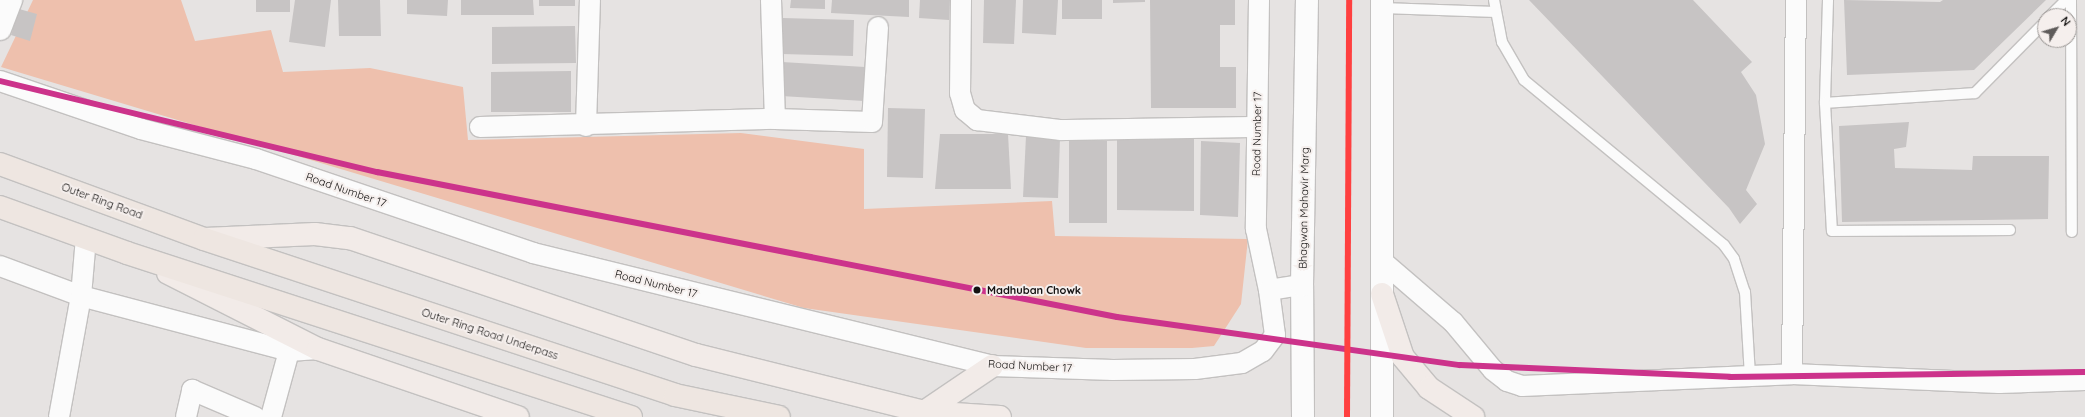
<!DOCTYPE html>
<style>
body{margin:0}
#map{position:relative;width:2085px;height:417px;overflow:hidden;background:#e6e3e2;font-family:Quicksand,sans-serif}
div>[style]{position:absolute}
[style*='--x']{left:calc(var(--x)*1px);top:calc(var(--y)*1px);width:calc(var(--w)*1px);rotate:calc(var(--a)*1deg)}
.green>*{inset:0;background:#eec0ad}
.building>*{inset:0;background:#c7c4c4}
.roads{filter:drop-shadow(1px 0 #c3c1c0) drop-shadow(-1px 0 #c3c1c0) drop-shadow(0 1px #c3c1c0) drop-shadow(0 -1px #c3c1c0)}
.service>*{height:10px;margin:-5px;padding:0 5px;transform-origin:5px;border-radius:5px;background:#fbfbfb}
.minor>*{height:20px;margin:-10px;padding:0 10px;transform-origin:10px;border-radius:10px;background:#fbfbfb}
.tertiary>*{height:22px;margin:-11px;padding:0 11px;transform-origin:11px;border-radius:11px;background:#fbfbfb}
.secondary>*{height:22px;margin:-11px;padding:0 11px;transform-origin:11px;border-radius:11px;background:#fbfbfb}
.primary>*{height:22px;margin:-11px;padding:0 11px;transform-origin:11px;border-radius:11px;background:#f2ebe8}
.trunk>*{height:22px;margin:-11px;padding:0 11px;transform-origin:11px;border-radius:11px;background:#eee6e1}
.metro-1>*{height:6px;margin:-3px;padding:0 3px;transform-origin:3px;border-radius:3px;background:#cc338b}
.metro-2>*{height:6px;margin:-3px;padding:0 3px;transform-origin:3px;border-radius:3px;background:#ff4040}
.dots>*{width:11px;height:11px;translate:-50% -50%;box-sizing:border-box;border:2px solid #f5efed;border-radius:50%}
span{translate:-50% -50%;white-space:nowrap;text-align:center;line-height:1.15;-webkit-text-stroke:4px #f5efed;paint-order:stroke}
.street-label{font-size:11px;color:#141211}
.stop-label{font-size:11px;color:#141211;font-weight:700}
.left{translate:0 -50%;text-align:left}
.north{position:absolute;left:2037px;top:8px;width:40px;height:40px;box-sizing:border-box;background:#f5efed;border:1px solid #9b9795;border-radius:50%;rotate:52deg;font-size:11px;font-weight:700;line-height:16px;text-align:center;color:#141211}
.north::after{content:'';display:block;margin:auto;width:14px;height:18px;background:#5e5b5a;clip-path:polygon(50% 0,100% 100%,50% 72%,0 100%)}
</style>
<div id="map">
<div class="green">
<i style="clip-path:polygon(33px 0,181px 0,195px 41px,271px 30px,283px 72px,370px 68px,463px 87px,468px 140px,741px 133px,864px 149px,864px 209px,1052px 201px,1055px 236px,1248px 239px,1241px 304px,1214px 346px,1192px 348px,1086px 348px,804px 308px,1px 67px)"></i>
</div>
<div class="building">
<i style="clip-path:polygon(256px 0,290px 0,290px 12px,256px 12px)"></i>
<i style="clip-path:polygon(295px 0,331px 0,325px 47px,289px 42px)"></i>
<i style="clip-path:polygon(338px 0,380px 0,381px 36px,339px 36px)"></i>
<i style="clip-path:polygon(407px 0,448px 0,447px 16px,407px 14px)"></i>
<i style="clip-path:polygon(461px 0,533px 0,534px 15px,461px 15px)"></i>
<i style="clip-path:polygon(539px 0,575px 0,575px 6px,539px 6px)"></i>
<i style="clip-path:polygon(791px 0,825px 0,825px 9px,790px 8px)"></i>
<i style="clip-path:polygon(832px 0,909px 0,909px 17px,831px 13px)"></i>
<i style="clip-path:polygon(920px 0,950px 0,949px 20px,919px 18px)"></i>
<i style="clip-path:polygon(984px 0,1016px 0,1014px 44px,983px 43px)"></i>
<i style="clip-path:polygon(1023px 0,1058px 0,1056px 35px,1022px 33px)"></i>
<i style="clip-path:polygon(1062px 0,1102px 0,1102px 19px,1062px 19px)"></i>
<i style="clip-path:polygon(1113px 0,1145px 0,1145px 2px,1113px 3px)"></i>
<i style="clip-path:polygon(1150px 0,1235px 0,1235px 25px,1220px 25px,1220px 67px,1236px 67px,1236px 108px,1151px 108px)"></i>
<i style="clip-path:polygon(1529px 0,1693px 0,1752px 62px,1741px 72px,1756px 95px,1765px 144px,1746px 190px,1757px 204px,1740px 224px,1729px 208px)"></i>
<i style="clip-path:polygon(1844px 0,1940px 2px,1943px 0,2046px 0,1974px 70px,1847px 75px)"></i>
<i style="clip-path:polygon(19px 9px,37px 14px,30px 41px,11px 35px)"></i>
<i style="clip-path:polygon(783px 18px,854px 20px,853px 56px,782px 54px)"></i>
<i style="clip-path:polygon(575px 26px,576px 63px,492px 64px,492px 27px)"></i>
<i style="clip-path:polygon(782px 62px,865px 67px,864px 101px,781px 96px)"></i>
<i style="clip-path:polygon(571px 71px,571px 112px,491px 112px,491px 72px)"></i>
<i style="clip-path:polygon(888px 108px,925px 109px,923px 178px,887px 177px)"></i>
<i style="clip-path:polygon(1909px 122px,1906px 147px,1894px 149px,1895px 168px,1972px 170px,1973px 156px,2049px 156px,2048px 219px,1842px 222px,1839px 126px)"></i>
<i style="clip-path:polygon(940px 134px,1008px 134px,1011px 189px,935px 189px)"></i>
<i style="clip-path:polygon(1026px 136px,1060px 138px,1058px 198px,1023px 197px)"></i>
<i style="clip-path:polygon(1117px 137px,1194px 138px,1194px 211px,1117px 210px)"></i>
<i style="clip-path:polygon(1069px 141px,1107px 141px,1107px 223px,1069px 223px)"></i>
<i style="clip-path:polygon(1201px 141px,1240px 143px,1238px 217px,1200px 215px)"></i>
</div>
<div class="roads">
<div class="service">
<i style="--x:1494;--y:0;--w:43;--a:79.2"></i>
<i style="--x:1502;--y:42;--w:44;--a:59.9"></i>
<i style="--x:1524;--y:80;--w:259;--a:39.5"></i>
<i style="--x:1724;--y:245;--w:17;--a:54"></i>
<i style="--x:1734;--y:259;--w:35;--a:72"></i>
<i style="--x:1745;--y:292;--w:84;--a:86.6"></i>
<i style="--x:1828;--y:0;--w:103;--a:91.7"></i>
<i style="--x:1825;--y:103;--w:150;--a:-3.8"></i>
<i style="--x:1975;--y:93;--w:100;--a:-45.4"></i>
<i style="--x:2071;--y:0;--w:232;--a:89.8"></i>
<i style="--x:1382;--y:8;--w:114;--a:2"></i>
<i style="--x:2050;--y:16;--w:23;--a:-45"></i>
<i style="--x:1825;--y:103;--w:128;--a:86.9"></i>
<i style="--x:1832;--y:231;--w:178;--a:-0.3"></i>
</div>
<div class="minor">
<i style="--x:771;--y:0;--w:119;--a:88.1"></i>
<i style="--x:961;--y:0;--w:93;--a:90.6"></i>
<i style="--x:960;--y:93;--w:18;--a:74"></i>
<i style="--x:965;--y:110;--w:16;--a:40"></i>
<i style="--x:977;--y:120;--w:85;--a:6.8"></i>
<i style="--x:1061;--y:130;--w:196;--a:-0.9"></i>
<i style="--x:1259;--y:0;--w:229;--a:90.8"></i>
<i style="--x:1256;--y:229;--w:62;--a:78"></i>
<i style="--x:0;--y:81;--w:149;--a:18.8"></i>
<i style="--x:141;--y:129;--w:119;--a:14.6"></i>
<i style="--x:256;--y:159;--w:293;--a:18.7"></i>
<i style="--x:533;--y:253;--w:473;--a:13.8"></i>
<i style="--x:992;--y:366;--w:121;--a:1.9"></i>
<i style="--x:1113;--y:370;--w:82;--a:-0.7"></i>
<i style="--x:1195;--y:369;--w:47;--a:-7.3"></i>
<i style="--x:1242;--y:363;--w:24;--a:-30"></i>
<i style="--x:1263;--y:351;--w:20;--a:-53"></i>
<i style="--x:1275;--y:335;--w:45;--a:-97.6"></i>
<i style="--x:1269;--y:290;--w:33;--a:-9"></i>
<i style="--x:586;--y:126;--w:126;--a:-88.2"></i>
<i style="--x:480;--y:127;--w:295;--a:-1.6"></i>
<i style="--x:775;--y:119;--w:97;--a:1.8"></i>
<i style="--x:872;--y:122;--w:95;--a:-86.4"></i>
<i style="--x:1382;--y:261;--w:94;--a:40.7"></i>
<i style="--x:1453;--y:322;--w:62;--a:50.2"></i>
<i style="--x:1493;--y:370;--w:18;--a:38"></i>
<i style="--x:1507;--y:381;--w:16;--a:18"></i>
<i style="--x:1522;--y:386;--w:270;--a:-2.5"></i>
<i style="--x:1792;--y:374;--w:207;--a:2.5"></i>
<i style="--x:1999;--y:383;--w:86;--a:-2"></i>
<i style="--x:0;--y:266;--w:86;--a:20.3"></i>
<i style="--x:81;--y:296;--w:215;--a:14.8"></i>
<i style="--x:289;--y:351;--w:29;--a:-4"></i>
<i style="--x:1792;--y:374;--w:374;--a:-89.4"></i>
<i style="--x:59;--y:417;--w:123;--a:-79.7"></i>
<i style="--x:81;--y:296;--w:58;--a:-85.1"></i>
<i style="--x:186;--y:417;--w:28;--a:-77"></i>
<i style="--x:192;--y:390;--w:69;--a:23.2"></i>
<i style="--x:271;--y:417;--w:68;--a:-74.7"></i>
</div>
<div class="tertiary">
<i style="--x:0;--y:29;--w:31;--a:-69"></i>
</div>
<div class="secondary">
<i style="--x:1382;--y:0;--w:417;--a:90"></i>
<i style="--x:1303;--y:417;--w:132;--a:-90.4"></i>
<i style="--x:1302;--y:285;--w:285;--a:-89"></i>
</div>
<div class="primary">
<i style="--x:205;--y:239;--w:110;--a:-2.6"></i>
<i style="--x:315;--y:234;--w:35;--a:7"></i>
<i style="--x:350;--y:238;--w:365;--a:18.7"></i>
<i style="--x:696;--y:355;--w:235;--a:14"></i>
<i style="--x:924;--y:412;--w:76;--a:3.8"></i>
<i style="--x:168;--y:273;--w:168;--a:26.9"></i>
<i style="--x:318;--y:349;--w:211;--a:18.8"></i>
<i style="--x:1382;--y:294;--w:66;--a:71.6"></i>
<i style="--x:1403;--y:357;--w:40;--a:50"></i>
<i style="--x:1429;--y:388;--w:53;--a:33.4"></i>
<i style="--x:924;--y:412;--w:82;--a:-34.1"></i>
</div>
<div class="trunk">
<i style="--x:0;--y:164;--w:217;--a:20.2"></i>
<i style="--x:204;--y:239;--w:496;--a:18.3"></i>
<i style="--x:675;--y:395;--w:106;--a:11.9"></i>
<i style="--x:0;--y:207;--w:135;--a:19.9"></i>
<i style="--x:127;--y:253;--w:530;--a:18.02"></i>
</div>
</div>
<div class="metro-1">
<i style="--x:0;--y:81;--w:388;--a:13.6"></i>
<i style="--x:377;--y:172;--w:754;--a:11.09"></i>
<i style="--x:1117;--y:317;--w:346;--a:8"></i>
<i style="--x:1460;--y:365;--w:270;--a:2.5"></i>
<i style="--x:1730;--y:377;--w:355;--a:-0.8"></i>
</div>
<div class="metro-2">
<i style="--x:1347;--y:417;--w:417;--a:-89.7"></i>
</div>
<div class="dots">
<i style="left:977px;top:290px;background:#141211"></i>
</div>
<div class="street-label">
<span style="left:1257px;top:134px;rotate:-89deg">Road Number 17</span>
<span style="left:346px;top:190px;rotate:19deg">Road Number 17</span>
<span style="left:102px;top:201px;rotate:20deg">Outer Ring Road</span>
<span style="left:1304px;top:208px;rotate:-89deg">Bhagwan Mahavir Marg</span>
<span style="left:656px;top:284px;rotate:14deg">Road Number 17</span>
<span style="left:490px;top:334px;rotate:18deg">Outer Ring Road Underpass</span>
<span style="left:1030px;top:366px;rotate:3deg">Road Number 17</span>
</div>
<div class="stop-label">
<span class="left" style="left:987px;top:290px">Madhuban Chowk</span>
</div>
<div class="north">N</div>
</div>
